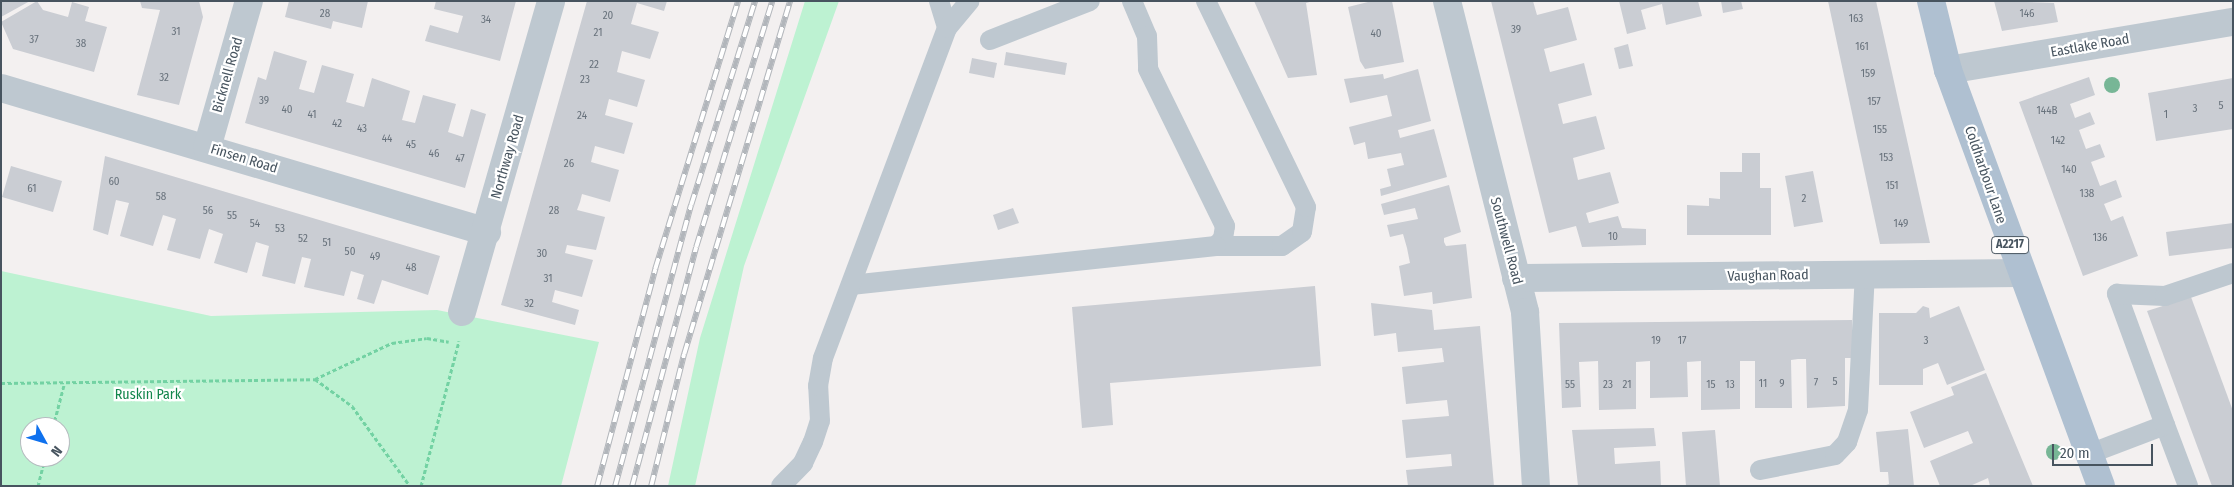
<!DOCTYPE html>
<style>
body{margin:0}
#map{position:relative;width:2234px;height:487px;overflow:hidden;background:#f3f0f0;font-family:"Fira Sans Condensed",sans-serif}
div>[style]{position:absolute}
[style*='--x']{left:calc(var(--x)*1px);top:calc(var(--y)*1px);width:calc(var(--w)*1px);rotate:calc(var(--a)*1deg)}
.green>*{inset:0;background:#bdf2d2}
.building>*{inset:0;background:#cacdd3}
.path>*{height:3px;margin-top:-1.5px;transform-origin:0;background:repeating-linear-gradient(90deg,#73d2a3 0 4px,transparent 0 6.5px)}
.service>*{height:20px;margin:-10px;padding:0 10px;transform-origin:10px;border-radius:10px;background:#bec8d0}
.minor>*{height:28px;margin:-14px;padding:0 14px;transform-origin:14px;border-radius:14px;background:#bec8d0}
.primary>*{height:28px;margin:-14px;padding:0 14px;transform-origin:14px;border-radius:14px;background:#afc0d1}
.rail>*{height:5.5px;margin-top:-2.75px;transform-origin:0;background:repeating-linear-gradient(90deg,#fff 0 11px,#b2b6bb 0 22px);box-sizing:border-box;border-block:1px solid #b2b6bb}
.trees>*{width:16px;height:16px;margin:-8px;border-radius:50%;background:#77b696}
span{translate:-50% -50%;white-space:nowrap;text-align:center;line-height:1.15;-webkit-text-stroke:4.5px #fff;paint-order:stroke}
.number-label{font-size:11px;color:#68727c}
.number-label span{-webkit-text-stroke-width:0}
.shield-label span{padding:1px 4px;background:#fff;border:1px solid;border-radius:4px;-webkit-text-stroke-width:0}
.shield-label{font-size:12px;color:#47545f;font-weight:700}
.street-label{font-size:14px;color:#47545f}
.park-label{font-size:14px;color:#12864c}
.frame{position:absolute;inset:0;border:2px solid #47545f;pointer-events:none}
.north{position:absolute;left:20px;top:417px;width:50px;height:50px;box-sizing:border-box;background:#fff;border:1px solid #b5bbbf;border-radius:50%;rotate:129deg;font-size:14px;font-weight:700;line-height:20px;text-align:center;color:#47545f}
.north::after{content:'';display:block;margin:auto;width:18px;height:22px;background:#0f71ee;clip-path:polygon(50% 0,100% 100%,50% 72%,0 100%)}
.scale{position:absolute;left:2052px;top:444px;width:101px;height:22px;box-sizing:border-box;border:2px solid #47545f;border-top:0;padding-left:6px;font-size:15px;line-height:18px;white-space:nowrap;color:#47545f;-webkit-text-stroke:4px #fff;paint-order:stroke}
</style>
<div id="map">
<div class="green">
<i style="clip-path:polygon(805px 1px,839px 1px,744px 266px,695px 486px,668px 486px,700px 338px)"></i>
<i style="clip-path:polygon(evenodd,1px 271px,211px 316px,437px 310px,599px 342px,561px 486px,1px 486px,1px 271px,30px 427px,60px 427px,60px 457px,30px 457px,30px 427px)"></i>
</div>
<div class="building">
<i style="clip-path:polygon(1px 1px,30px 1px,1px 17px)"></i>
<i style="clip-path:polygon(37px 1px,43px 10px,68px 17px,72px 2px,89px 7px,85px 21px,107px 27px,94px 72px,13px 49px,1px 22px)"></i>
<i style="clip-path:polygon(140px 1px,199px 1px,203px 17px,179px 105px,137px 95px,160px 10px,142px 8px)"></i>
<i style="clip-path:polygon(289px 1px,368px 1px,362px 28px,333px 21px,331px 29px,285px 17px)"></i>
<i style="clip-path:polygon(436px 1px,516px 1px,500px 61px,425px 41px,430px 25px,458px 33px,463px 16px,434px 9px)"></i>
<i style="clip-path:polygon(587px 1px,667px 1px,664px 11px,637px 3px,631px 24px,659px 32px,650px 59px,622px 51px,617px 72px,645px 80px,637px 107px,609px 99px,605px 115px,633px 123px,624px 154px,595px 146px,591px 162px,619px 170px,610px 202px,582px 194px,580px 202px,577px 210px,605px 217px,596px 250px,567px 245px,565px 253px,593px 260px,582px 297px,555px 290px,552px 302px,579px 310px,575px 325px,501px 305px)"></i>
<i style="clip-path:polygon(1254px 1px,1313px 1px,1306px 3px,1317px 75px,1288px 78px)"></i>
<i style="clip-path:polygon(1372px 1px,1392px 1px,1404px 62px,1365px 69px,1360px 61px,1348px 7px)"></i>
<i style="clip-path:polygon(1491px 1px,1533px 1px,1537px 15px,1568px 7px,1577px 40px,1544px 49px,1550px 72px,1584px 63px,1592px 95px,1558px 104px,1563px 124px,1596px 116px,1605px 149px,1573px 158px,1578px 180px,1610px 172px,1619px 203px,1586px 213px,1589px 223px,1618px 216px,1622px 228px,1646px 229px,1646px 245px,1582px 247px,1576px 226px,1549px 233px)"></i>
<i style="clip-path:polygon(1619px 1px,1698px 1px,1702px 16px,1666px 25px,1662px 4px,1641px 10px,1646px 29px,1627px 34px)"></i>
<i style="clip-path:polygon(1721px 1px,1741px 1px,1743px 9px,1723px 13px)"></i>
<i style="clip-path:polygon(1828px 1px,1876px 1px,1930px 243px,1880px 244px)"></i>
<i style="clip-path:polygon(1994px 1px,2054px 3px,2058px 22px,2002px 31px)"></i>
<i style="clip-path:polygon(1628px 44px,1633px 66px,1619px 69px,1614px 48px)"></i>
<i style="clip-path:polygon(274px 51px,307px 61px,299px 89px,314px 93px,322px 65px,354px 74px,346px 102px,364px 107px,372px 78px,410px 91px,402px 120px,415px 123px,423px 95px,456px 104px,448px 132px,463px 137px,471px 109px,486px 114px,465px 188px,245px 123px,258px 77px,266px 80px)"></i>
<i style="clip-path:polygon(1006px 52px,1067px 63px,1065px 75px,1004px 65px)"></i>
<i style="clip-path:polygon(972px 58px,997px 63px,994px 78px,969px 73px)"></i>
<i style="clip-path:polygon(1418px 69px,1431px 121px,1398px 130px,1400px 138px,1434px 129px,1447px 177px,1381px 196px,1380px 189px,1391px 186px,1387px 169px,1404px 165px,1401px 153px,1368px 159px,1365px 142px,1354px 145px,1349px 127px,1392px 116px,1387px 95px,1350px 103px,1344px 79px,1383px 74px,1384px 79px)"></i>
<i style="clip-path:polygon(2089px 77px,2095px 95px,2070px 104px,2075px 118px,2090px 112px,2095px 124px,2079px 130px,2086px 149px,2100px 144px,2105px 157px,2091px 162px,2100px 186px,2116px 180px,2122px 197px,2104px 204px,2111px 221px,2123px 216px,2138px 256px,2083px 276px,2019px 102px)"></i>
<i style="clip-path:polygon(2233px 78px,2233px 129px,2156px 141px,2148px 93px)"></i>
<i style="clip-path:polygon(1742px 153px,1760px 153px,1760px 188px,1771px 188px,1771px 235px,1687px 235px,1687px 205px,1709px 206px,1709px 198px,1720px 199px,1720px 172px,1742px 172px)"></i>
<i style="clip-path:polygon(105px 156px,440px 256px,428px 295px,382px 280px,374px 304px,357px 299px,364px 275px,351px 271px,344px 296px,304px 287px,311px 259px,302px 257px,295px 284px,262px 276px,269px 246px,256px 242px,247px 273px,214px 263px,223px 234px,209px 229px,200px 259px,167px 250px,176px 219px,163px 215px,153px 246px,120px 236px,129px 203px,116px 200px,108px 235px,93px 230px)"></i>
<i style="clip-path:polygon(11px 166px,62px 181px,53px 212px,2px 197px)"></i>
<i style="clip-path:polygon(1813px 171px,1823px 222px,1794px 227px,1785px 176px)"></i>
<i style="clip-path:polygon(1449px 185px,1461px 232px,1444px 238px,1444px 242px,1446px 246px,1466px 244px,1472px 298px,1433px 304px,1432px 292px,1404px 296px,1399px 266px,1410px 263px,1407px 248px,1403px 234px,1390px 237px,1387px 225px,1418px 219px,1415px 208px,1384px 215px,1381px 204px)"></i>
<i style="clip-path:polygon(1013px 208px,1019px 223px,998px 230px,993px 215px)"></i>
<i style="clip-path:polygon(2233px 223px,2233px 248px,2169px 256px,2166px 232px)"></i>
<i style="clip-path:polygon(1315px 286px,1321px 366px,1110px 383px,1113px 425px,1082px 428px,1072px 307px)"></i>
<i style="clip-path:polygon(2191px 297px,2233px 411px,2233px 486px,2212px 486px,2147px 311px)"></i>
<i style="clip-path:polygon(1371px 303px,1432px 310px,1434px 330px,1480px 326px,1494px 486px,1408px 486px,1406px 470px,1452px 466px,1451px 454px,1406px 458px,1402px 420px,1449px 416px,1447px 400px,1406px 404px,1402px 367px,1444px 362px,1442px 348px,1398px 352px,1396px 333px,1374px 336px)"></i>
<i style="clip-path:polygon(1923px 306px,1929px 308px,1930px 318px,1959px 306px,1985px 370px,1947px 385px,1938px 363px,1923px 369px,1923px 385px,1879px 385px,1879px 313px,1916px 313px)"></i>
<i style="clip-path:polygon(1852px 320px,1852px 358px,1845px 358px,1845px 406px,1807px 408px,1806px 359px,1798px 359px,1791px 360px,1792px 408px,1755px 408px,1755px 361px,1740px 361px,1740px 409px,1701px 410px,1701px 361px,1687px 362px,1688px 397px,1650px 398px,1650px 361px,1636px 362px,1636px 409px,1599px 410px,1598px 361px,1579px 362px,1581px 407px,1562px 408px,1559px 323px)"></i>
<i style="clip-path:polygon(1986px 373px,1996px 397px,2033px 486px,1990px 486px,1988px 478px,1970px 486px,1940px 486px,1930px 461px,1973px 443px,1968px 431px,1924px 448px,1910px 412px,1954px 395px,1951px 387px)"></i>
<i style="clip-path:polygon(1654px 428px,1656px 446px,1614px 448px,1615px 464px,1660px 461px,1661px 486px,1578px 486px,1572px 430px)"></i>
<i style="clip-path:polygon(1908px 429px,1914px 486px,1883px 486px,1889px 484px,1888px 472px,1880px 472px,1876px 432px)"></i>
<i style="clip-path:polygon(1715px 430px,1720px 486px,1686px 486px,1682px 432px)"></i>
</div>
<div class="path">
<i style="--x:315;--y:379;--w:46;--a:36.1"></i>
<i style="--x:352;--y:406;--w:99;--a:54.1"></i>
<i style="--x:1;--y:383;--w:314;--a:-0.7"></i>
<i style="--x:315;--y:379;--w:85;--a:-25.1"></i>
<i style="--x:392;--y:343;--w:35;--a:-8"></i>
<i style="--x:427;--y:338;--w:22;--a:10"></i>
<i style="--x:53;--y:427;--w:43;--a:-75.3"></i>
<i style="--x:38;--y:486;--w:30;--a:-76"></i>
<i style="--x:421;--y:486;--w:150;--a:-75.3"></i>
</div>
<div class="service">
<i style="--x:939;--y:1;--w:28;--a:73"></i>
<i style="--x:1132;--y:1;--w:38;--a:67"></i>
<i style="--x:1147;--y:36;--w:33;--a:88"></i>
<i style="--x:1148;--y:69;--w:175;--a:63.9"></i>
<i style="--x:1225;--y:226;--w:13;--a:99"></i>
<i style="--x:1223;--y:239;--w:10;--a:135"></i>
<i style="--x:1216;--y:246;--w:66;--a:0"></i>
<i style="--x:1282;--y:246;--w:24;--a:-35"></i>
<i style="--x:1302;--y:232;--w:25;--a:-81"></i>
<i style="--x:1306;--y:207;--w:229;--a:-115.9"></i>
<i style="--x:990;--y:40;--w:107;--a:-21.3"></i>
<i style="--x:851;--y:285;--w:367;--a:-6.1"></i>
<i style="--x:2165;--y:425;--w:65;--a:69.3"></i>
<i style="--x:2089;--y:454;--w:81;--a:-20.9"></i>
<i style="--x:2165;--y:425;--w:140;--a:-110.1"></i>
<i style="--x:2117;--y:294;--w:48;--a:2.4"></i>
<i style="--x:2165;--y:296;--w:72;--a:-18.7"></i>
<i style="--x:1760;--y:470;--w:76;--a:-11.3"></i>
<i style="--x:1835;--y:455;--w:18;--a:-47"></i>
<i style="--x:1847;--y:442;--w:34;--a:-71"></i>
<i style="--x:1858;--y:410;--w:136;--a:-87.1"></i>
<i style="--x:781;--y:486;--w:32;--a:-46"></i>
<i style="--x:803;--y:463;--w:23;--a:-65"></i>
<i style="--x:813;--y:442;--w:22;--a:-72"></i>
<i style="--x:820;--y:421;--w:35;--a:-93"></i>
<i style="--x:818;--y:386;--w:28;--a:-80"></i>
<i style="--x:823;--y:358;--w:353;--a:-69.4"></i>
<i style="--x:947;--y:28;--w:35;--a:-50"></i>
</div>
<div class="minor">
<i style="--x:1447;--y:1;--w:321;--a:75.9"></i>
<i style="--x:1525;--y:312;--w:174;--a:86.4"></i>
<i style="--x:1948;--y:70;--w:289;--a:-9.6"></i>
<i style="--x:1;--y:88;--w:507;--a:16.5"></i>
<i style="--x:207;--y:148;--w:153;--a:-74.1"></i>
<i style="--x:1516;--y:278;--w:504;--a:-0.57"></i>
<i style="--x:462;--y:312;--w:323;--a:-74"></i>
</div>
<div class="primary">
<i style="--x:1931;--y:1;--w:71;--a:76.2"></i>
<i style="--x:1948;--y:70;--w:443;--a:69.8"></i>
</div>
<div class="rail">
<i style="--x:597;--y:486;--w:225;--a:-75"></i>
<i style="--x:655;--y:269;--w:281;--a:-72.8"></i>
<i style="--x:615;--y:486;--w:291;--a:-74.9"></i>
<i style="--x:691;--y:205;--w:214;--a:-72.6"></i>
<i style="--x:632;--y:486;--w:247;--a:-75"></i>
<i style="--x:696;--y:247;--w:257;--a:-72.8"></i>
<i style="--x:651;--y:486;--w:136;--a:-76"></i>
<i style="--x:684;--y:354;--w:369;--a:-73.3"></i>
</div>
<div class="trees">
<i style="left:2112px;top:85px"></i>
<i style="left:2054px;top:452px"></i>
</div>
<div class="number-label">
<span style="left:325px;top:14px">28</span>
<span style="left:2027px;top:14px">146</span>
<span style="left:608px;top:16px">20</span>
<span style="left:1856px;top:19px">163</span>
<span style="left:486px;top:20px">34</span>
<span style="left:1516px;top:30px">39</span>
<span style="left:176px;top:32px">31</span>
<span style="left:598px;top:33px">21</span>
<span style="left:1376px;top:34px">40</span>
<span style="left:34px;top:40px">37</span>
<span style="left:81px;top:44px">38</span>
<span style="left:1862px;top:47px">161</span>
<span style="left:594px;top:65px">22</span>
<span style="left:1868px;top:74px">159</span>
<span style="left:164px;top:78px">32</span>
<span style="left:585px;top:80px">23</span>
<span style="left:264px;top:101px">39</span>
<span style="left:1874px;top:102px">157</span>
<span style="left:2221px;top:106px">5</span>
<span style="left:2195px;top:109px">3</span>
<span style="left:287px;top:110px">40</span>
<span style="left:2047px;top:111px">144B</span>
<span style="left:312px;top:115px">41</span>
<span style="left:2166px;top:115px">1</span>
<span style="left:582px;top:116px">24</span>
<span style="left:337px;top:124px">42</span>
<span style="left:362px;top:129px">43</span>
<span style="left:1880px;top:130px">155</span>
<span style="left:387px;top:139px">44</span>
<span style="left:2058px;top:141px">142</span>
<span style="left:411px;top:145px">45</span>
<span style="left:434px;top:154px">46</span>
<span style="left:1886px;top:158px">153</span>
<span style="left:460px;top:159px">47</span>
<span style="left:569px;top:164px">26</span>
<span style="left:2069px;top:170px">140</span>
<span style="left:114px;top:182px">60</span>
<span style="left:1892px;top:186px">151</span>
<span style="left:32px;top:189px">61</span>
<span style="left:2087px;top:194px">138</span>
<span style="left:161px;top:197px">58</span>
<span style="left:1804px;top:199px">2</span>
<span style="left:208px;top:211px">56</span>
<span style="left:554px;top:211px">28</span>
<span style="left:232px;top:216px">55</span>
<span style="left:255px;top:224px">54</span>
<span style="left:1901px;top:224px">149</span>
<span style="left:280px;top:229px">53</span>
<span style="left:1613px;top:237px">10</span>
<span style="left:2100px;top:238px">136</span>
<span style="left:303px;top:239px">52</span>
<span style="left:327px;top:243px">51</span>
<span style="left:350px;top:252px">50</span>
<span style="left:542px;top:254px">30</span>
<span style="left:375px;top:257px">49</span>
<span style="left:411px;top:268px">48</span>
<span style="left:548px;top:279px">31</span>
<span style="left:529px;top:304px">32</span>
<span style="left:1656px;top:341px">19</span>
<span style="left:1682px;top:341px">17</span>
<span style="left:1926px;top:341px">3</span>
<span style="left:1835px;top:382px">5</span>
<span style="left:1816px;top:383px">7</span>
<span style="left:1763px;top:384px">11</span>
<span style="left:1782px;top:384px">9</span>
<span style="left:1570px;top:385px">55</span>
<span style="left:1608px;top:385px">23</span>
<span style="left:1627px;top:385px">21</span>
<span style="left:1711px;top:385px">15</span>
<span style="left:1730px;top:385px">13</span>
</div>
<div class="shield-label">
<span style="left:2010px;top:245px">A2217</span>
</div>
<div class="street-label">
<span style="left:2090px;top:46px;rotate:-10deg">Eastlake Road</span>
<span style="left:228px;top:75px;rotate:-74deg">Bicknell Road</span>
<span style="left:508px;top:157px;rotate:-74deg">Northway Road</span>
<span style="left:244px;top:159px;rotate:17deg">Finsen Road</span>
<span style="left:1985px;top:175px;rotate:71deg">Coldharbour Lane</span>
<span style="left:1506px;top:241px;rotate:75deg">Southwell Road</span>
<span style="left:1768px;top:276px;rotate:-1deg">Vaughan Road</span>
</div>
<div class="park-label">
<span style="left:148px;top:395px">Ruskin Park</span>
</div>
<div class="frame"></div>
<div class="north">N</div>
<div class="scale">20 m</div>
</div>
